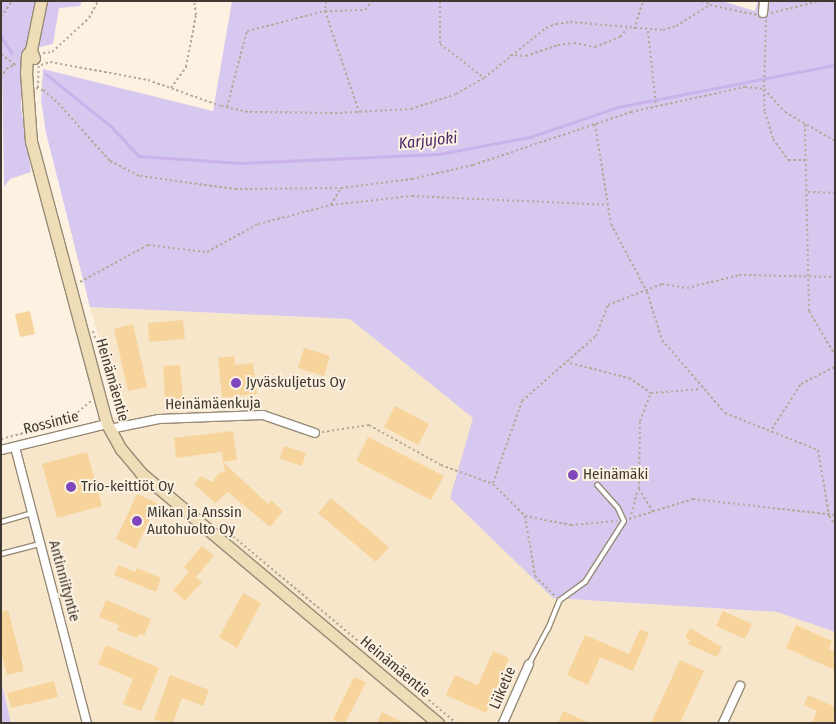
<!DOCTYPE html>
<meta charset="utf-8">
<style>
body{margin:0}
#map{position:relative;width:836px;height:724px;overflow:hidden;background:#fdf2e1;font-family:"Fira Sans Condensed",sans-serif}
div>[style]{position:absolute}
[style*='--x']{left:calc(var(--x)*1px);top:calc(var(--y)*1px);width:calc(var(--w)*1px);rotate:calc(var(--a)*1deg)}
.built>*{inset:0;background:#f8e6ca}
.green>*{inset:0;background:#d7c8ef}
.stream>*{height:2.5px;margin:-1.25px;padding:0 1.25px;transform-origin:1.25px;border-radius:1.25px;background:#cab2ea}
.building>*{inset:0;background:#f7d49c}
.path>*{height:2px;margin-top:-1px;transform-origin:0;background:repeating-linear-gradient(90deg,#b4ab9d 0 2.5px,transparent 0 5px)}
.roads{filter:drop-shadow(1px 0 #978b77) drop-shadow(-1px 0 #978b77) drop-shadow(0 1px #978b77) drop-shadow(0 -1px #978b77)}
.lane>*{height:4px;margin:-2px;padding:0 2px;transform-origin:2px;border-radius:2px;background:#fff}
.street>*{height:8px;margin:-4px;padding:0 4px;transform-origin:4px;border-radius:4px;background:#fff}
.secondary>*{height:11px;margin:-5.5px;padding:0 5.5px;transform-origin:5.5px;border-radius:5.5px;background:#eeddb6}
.dots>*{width:14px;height:14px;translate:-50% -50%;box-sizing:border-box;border:2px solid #fdf2e1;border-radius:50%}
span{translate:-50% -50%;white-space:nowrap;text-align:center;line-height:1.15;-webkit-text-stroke:4px #fdf2e1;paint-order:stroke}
.street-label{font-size:15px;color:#3f3931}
.poi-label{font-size:15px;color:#3f3931}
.left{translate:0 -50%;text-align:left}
.water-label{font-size:16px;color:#48296a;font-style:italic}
.frame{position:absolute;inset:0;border:2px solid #3f3931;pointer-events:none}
</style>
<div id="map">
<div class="built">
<i style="clip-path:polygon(90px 307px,350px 319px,474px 418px,553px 598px,777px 612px,835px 632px,835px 723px,11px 723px,1px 680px,1px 453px,105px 426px,120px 412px)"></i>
</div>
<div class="green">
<i style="clip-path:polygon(1px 1px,82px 1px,80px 6px,59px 8px,53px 44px,22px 51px,21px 107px,31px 172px,10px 179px,4px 187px)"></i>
<i style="clip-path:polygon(232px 1px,722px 1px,755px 11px,758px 1px,835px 1px,835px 632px,777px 612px,553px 598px,450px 498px,473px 418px,350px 319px,90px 307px,46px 133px,41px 100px,43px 69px,213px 111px)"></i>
<i style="clip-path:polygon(1px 680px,11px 723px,1px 723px)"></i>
</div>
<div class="stream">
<i style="--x:1;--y:36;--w:20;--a:57"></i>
<i style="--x:46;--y:74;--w:85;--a:38.8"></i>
<i style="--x:112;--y:127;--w:40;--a:47"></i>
<i style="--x:139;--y:156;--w:101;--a:4"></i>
<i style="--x:240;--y:163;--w:199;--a:-2.6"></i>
<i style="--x:439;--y:154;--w:93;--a:-10.6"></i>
<i style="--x:530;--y:137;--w:93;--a:-18.8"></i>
<i style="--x:618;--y:107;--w:221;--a:-11"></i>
</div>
<div class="building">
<i style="clip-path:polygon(30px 311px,35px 334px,20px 337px,15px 314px)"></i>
<i style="clip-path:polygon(183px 320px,185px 339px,149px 342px,148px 323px)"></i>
<i style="clip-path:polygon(133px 324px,147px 387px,128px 391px,114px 329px)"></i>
<i style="clip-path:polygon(304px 348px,330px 356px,324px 376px,298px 368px)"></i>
<i style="clip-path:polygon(234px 356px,235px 365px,253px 363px,257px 394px,222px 398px,218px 358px)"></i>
<i style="clip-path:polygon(180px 365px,183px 399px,165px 400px,163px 366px)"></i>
<i style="clip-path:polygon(395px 406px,429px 424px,418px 445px,384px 427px)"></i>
<i style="clip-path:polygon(233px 431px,237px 460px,223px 462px,222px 452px,176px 458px,174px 438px)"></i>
<i style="clip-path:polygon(368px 437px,444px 476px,431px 500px,356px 461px)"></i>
<i style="clip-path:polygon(284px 446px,306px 453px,302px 466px,280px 459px)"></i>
<i style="clip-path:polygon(87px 452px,102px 506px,57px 518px,42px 464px)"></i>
<i style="clip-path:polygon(223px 462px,268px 504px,271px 500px,283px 511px,270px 527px,228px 492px,215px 503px,194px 484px,201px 476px,212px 482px,219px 473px,225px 472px)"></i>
<i style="clip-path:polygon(137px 494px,157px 503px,136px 549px,116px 539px)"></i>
<i style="clip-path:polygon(331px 498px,389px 547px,376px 562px,318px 513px)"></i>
<i style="clip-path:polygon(202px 546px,214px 556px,196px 577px,202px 582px,185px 601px,173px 590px,189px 572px,184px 567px)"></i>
<i style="clip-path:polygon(118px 565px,135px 572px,137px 568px,161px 578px,156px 592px,114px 575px)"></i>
<i style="clip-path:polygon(243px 593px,261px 603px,237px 648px,219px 637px)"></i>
<i style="clip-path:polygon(106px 600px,151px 619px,144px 636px,139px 634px,137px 638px,117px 630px,119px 625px,99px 617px)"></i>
<i style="clip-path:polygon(8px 610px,24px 671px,7px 675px,1px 652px,1px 612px)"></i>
<i style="clip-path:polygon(723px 611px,752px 624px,745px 639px,716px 626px)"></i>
<i style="clip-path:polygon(796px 625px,832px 641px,829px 649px,835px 651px,835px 670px,786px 648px)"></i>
<i style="clip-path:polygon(690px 628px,722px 647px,717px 657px,688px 644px,690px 640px,685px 638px)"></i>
<i style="clip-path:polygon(640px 629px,649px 633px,633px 671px,600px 657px,588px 685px,567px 675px,585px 635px,629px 654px)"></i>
<i style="clip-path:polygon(106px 645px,159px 668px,141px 711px,123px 704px,133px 679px,98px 664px)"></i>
<i style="clip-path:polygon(493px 651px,509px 658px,486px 713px,446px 695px,455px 675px,478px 685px)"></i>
<i style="clip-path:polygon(680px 660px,704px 671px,680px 723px,651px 723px)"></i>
<i style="clip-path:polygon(170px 675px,209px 690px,203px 706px,182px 698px,173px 723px,165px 723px,154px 719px)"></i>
<i style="clip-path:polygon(354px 677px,366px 682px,345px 723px,339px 723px,333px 719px)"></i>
<i style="clip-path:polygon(54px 681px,58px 697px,11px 708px,7px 693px)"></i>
<i style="clip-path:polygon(808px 695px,835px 707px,835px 723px,812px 723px,817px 711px,804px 705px)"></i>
<i style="clip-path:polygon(563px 711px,590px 723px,558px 723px)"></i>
<i style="clip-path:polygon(382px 712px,404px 723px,377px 723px)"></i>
</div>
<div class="path">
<i style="--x:326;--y:1;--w:10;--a:96"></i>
<i style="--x:325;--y:11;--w:107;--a:71.4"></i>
<i style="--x:440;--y:1;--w:43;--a:90"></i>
<i style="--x:440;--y:44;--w:56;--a:37.7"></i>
<i style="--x:702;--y:1;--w:8;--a:23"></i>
<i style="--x:771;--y:13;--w:50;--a:-13.8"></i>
<i style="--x:1;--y:17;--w:19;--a:-55"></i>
<i style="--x:766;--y:20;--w:69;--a:91.7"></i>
<i style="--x:764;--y:89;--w:23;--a:88"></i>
<i style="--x:765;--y:112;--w:28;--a:73"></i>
<i style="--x:773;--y:139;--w:26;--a:54"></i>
<i style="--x:788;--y:160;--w:19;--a:0"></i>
<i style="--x:634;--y:29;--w:29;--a:-72"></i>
<i style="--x:648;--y:31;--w:75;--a:83.9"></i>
<i style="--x:43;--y:53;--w:9;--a:-6"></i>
<i style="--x:52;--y:52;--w:50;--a:-42.6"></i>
<i style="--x:89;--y:18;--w:19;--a:-62"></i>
<i style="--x:1;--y:54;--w:18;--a:38"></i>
<i style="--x:510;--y:55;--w:16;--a:4"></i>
<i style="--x:526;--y:56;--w:34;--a:-19"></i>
<i style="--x:558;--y:45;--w:16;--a:-7"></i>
<i style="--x:574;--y:43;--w:21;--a:11"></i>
<i style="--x:595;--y:47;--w:27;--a:-22"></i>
<i style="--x:620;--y:37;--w:11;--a:-49"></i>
<i style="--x:41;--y:65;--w:9;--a:-18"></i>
<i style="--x:50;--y:62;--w:100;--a:10.4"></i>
<i style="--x:148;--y:80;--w:77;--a:19.6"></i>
<i style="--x:221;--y:106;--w:30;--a:12"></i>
<i style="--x:250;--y:112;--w:85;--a:0.7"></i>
<i style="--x:335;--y:113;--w:76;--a:-3"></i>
<i style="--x:411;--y:109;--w:47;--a:-18.4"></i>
<i style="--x:456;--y:94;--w:32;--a:-30"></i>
<i style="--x:484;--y:78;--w:80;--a:-38.9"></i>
<i style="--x:546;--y:28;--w:11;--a:-22"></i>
<i style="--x:556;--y:24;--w:14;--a:-8"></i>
<i style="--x:570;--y:22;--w:93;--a:4.9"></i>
<i style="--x:663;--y:30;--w:14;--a:-17"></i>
<i style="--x:676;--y:26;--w:40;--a:-32"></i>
<i style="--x:710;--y:5;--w:48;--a:12"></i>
<i style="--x:1;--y:78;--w:10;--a:-61"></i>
<i style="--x:6;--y:69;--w:11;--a:-27"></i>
<i style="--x:36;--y:88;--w:7;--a:16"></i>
<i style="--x:43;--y:90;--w:20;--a:41"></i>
<i style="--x:58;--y:103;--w:78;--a:48.1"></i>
<i style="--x:110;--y:161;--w:34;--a:27"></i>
<i style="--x:140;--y:176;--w:96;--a:7.8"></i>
<i style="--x:235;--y:189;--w:106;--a:-0.5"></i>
<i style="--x:341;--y:188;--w:72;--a:-7.2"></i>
<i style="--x:412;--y:179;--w:63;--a:-12.9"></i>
<i style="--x:473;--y:165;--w:167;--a:-18.5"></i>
<i style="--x:631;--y:112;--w:117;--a:-12.4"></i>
<i style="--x:745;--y:87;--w:19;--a:6"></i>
<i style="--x:764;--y:89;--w:31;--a:48"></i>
<i style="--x:785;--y:112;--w:58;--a:30.1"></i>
<i style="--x:38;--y:88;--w:23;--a:-88"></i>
<i style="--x:171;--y:88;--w:26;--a:-54"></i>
<i style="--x:186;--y:67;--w:53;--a:-79.1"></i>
<i style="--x:196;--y:15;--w:14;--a:-98"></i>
<i style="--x:227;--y:107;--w:79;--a:-75.3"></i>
<i style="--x:247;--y:31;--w:81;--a:-14.4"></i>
<i style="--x:325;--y:11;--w:40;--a:-1.4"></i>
<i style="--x:365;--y:10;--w:11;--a:-52"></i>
<i style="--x:595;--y:124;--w:101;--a:80.9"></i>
<i style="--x:611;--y:224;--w:77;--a:62.1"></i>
<i style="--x:647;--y:292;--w:50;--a:72.6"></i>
<i style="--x:662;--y:340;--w:96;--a:49.2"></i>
<i style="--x:725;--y:413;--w:100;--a:21.7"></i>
<i style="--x:818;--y:450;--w:67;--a:80.5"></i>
<i style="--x:829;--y:516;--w:10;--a:53"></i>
<i style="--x:805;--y:124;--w:187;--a:88.8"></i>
<i style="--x:809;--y:311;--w:51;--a:59.4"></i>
<i style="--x:808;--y:192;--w:27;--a:2"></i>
<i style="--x:331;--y:205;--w:20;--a:-60"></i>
<i style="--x:80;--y:282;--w:77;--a:-28.6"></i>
<i style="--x:148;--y:245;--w:59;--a:6.8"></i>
<i style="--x:207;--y:252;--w:58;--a:-28.8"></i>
<i style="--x:258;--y:224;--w:75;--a:-14.6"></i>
<i style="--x:331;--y:205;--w:81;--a:-6.3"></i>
<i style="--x:412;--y:196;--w:195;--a:2.6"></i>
<i style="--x:93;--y:331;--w:93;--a:73.7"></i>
<i style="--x:570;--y:363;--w:61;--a:14.3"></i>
<i style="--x:629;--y:378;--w:27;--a:34"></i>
<i style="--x:772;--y:429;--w:54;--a:-57.2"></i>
<i style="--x:801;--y:384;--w:38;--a:-27"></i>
<i style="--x:322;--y:432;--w:48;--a:-8.5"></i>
<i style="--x:369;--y:425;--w:82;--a:29.1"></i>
<i style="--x:441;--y:465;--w:55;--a:20.1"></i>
<i style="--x:493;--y:484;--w:45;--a:45"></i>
<i style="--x:525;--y:516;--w:47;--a:11.1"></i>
<i style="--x:571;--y:525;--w:46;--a:-5"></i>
<i style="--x:1;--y:439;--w:67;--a:-14.7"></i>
<i style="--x:66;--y:422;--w:33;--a:-40"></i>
<i style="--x:493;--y:483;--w:87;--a:-70.5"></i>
<i style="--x:522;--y:401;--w:98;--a:-41.3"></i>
<i style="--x:596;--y:336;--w:33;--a:-69"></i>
<i style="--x:608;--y:305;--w:58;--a:-21.3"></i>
<i style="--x:662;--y:284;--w:25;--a:9"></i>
<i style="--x:687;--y:288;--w:54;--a:-14"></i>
<i style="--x:739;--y:275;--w:96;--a:1.2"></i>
<i style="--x:653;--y:512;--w:27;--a:-121"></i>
<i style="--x:639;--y:489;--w:68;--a:-89.2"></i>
<i style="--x:640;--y:421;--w:30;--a:-69"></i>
<i style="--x:651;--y:393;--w:49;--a:-4.7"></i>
<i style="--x:525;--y:516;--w:61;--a:80.5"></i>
<i style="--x:535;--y:576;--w:30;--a:45"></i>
<i style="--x:629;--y:519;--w:67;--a:-17.4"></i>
<i style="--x:693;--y:499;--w:143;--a:6.4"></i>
<i style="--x:630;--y:519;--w:30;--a:-75"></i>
<i style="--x:229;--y:533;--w:296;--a:39.9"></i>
</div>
<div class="roads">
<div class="lane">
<i style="--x:1;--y:522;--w:32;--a:-16"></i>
<i style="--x:1;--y:554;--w:40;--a:-14.4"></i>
<i style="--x:529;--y:664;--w:40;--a:-62"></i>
<i style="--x:548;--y:629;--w:31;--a:-68"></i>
<i style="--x:560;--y:600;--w:31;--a:-36"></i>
<i style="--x:585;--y:582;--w:72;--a:-57.4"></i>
<i style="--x:624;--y:521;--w:14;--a:-115"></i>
<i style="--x:618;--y:508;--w:31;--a:-132"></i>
</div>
<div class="street">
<i style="--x:763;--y:13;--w:12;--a:-85"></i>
<i style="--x:110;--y:429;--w:50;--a:-11.5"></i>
<i style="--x:159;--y:419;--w:104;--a:-2.2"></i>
<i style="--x:263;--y:415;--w:55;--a:19.1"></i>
<i style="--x:15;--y:447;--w:285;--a:75.4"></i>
<i style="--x:1;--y:450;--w:109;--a:-13.8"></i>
<i style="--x:503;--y:723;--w:64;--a:-66.2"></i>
<i style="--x:723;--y:723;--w:41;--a:-65.3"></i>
</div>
<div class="secondary">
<i style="--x:31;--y:50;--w:6;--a:129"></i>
<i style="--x:27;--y:55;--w:17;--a:93"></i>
<i style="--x:26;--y:72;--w:69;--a:85.9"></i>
<i style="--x:31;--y:141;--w:293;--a:75"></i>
<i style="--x:107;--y:424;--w:29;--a:61"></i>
<i style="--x:121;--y:449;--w:31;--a:50"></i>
<i style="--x:141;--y:473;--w:388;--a:40.1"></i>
<i style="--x:34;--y:58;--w:9;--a:-111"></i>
<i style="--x:31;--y:50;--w:50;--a:-78.5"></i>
</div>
</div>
<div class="dots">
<i style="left:236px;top:383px;background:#8046bc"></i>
<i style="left:573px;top:475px;background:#8046bc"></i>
<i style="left:71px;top:487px;background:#8046bc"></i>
<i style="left:137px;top:521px;background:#8046bc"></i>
</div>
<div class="street-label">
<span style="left:112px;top:380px;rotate:74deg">Heinämäentie</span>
<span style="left:213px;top:404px;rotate:-1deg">Heinämäenkuja</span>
<span style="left:51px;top:423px;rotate:-14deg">Rossintie</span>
<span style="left:64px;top:581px;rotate:75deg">Antinniityntie</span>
<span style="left:395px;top:667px;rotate:40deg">Heinämäentie</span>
<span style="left:503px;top:688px;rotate:-67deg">Liiketie</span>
</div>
<div class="poi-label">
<span class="left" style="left:246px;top:383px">Jyväskuljetus Oy</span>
<span class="left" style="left:583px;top:475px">Heinämäki</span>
<span class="left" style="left:81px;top:487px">Trio-keittiöt Oy</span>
<span class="left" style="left:147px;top:521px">Mikan ja Anssin<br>Autohuolto Oy</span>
</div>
<div class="water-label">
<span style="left:428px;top:141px;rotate:-6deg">Karjujoki</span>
</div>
<div class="frame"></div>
</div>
